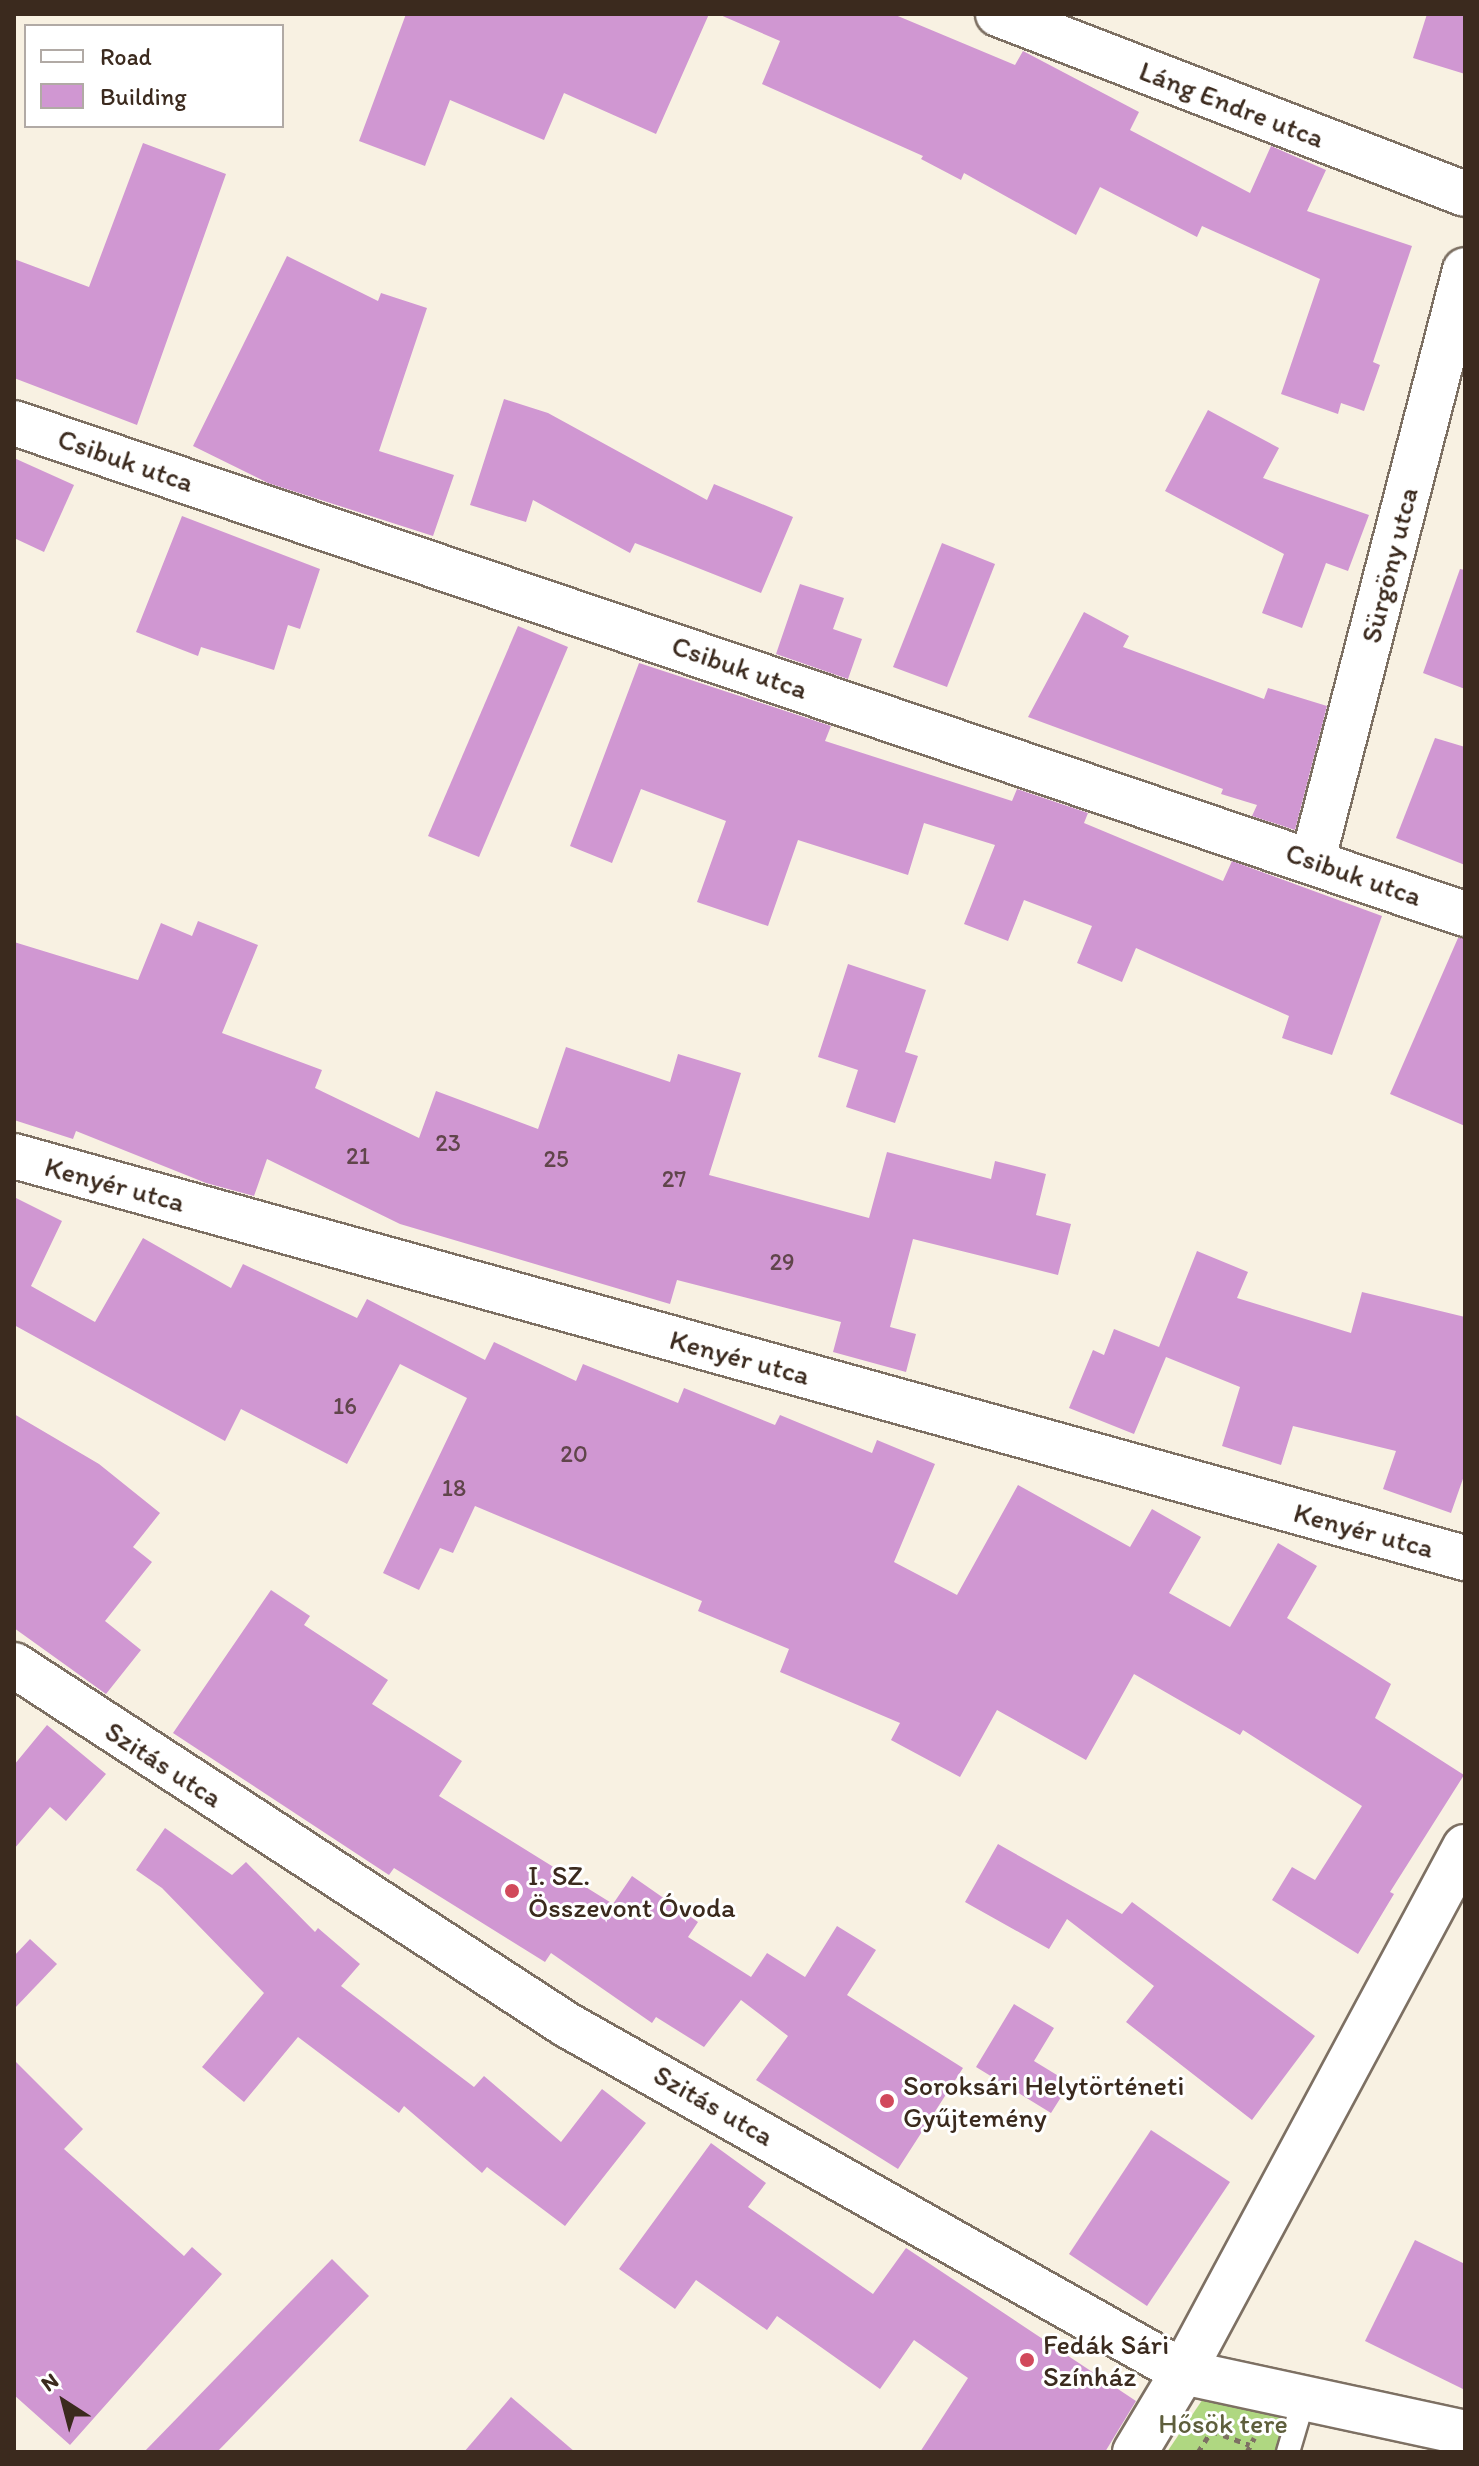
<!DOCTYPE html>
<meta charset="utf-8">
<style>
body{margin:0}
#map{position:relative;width:1479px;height:2466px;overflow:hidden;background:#f8f1e2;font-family:Itim,sans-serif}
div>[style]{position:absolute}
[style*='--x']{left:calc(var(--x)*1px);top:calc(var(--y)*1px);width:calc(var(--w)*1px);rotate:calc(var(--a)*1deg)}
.green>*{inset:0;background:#afd781}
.building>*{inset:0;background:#d097d2}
.path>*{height:5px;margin-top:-2.5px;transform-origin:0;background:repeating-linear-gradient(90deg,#7d7063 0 6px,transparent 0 12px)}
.roads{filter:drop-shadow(2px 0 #7d7063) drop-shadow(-2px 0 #7d7063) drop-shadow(0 2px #7d7063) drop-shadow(0 -2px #7d7063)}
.service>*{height:22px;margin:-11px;padding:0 11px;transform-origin:11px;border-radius:11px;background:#fff}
.minor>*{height:44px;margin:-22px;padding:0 22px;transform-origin:22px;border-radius:22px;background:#fff}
.tertiary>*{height:44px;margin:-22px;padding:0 22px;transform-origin:22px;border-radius:22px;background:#fff}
.dots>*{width:22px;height:22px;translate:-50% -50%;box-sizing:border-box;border:4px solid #fff;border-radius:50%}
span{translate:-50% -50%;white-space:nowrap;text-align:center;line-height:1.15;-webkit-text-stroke:6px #fff;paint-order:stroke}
.number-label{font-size:24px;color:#60454b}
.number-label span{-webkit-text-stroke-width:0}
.street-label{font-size:28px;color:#3b2a1e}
.poi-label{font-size:28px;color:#3b2a1e}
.left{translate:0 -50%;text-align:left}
.park-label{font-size:28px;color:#5e5e3c}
.frame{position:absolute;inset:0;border:16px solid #3b2a1e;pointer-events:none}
.legend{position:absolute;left:24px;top:24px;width:260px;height:104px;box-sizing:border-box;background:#fff;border:2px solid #b1aaa5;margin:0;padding:10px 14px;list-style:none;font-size:24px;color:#3b2a1e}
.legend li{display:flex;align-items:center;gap:16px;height:40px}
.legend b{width:40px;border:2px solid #b1aaa5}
.north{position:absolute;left:24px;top:2362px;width:80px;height:80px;-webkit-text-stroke:6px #fff;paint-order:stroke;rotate:324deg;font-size:22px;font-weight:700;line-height:32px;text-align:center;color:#3b2a1e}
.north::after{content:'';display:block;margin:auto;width:28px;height:36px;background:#3b2a1e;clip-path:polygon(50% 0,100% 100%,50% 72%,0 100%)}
</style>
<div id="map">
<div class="green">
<i style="clip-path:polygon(1209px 2390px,1290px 2410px,1278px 2452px,1167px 2452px)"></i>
</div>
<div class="building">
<i style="clip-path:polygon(406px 14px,709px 14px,656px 134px,564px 93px,544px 140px,450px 100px,425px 166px,359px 141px)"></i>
<i style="clip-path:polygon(718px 14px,893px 14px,1015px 65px,1023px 51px,1139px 112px,1130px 130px,1250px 193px,1271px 146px,1326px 170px,1307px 211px,1412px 246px,1373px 362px,1380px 365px,1364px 411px,1341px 403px,1338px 414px,1281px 394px,1320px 279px,1202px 226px,1197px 237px,1100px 187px,1076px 235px,964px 173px,961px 180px,921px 159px,923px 156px,762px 84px,780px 41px)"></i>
<i style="clip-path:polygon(1427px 14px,1465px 14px,1465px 74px,1413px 58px)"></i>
<i style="clip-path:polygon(143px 143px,226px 174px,137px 425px,14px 378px,14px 259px,89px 287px)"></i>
<i style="clip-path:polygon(287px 256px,378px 301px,381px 293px,427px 308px,379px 451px,454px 475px,433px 536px,268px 483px,193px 446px)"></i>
<i style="clip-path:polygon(504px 399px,548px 413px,707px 500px,714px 484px,793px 517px,761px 593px,635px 543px,630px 553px,533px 500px,526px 522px,470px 505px)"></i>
<i style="clip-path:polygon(1208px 410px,1279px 448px,1263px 478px,1369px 515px,1348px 571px,1326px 563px,1302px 628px,1262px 613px,1284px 554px,1165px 491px)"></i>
<i style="clip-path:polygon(14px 458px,74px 485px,44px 552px,14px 538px)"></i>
<i style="clip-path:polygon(182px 516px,320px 569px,300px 629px,288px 625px,274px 670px,201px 647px,198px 656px,136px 632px)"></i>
<i style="clip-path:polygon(942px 543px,995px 564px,947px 687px,893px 667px)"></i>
<i style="clip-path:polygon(1460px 569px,1465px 570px,1465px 689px,1423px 673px)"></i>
<i style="clip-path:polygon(800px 584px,844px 598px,833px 629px,862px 639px,848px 679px,776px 654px)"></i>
<i style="clip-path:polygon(1084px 612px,1129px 636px,1123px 647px,1264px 699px,1268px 688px,1327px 706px,1295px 830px,1252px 816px,1257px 805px,1221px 794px,1223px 789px,1028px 717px)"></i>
<i style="clip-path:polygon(518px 626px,568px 647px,479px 857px,428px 836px)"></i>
<i style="clip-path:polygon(639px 663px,831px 726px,825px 741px,1012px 801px,1017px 789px,1088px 813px,1084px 823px,1223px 881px,1232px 861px,1382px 916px,1332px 1055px,1282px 1038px,1289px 1016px,1136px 948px,1122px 982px,1077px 963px,1092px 926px,1024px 900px,1008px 941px,964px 924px,995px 845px,924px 823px,908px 875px,798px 840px,768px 926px,697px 902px,726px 821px,641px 789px,612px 863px,570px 846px)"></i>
<i style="clip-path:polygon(1435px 738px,1465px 747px,1465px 865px,1396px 838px)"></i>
<i style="clip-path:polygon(198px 921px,258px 945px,222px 1033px,322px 1070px,315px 1088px,419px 1138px,436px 1091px,538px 1129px,566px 1047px,670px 1082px,678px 1054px,741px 1073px,709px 1175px,869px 1218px,887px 1152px,991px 1179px,995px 1161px,1046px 1174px,1036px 1215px,1071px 1224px,1058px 1275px,913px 1239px,890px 1327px,916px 1334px,906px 1372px,833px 1352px,841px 1322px,677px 1280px,670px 1304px,400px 1224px,267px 1159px,254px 1196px,206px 1183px,76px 1131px,73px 1139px,14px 1120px,14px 942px,138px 980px,161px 923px,192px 936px)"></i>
<i style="clip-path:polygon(1458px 938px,1465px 938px,1465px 1126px,1390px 1094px)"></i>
<i style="clip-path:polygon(848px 964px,926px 990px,905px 1052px,918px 1056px,895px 1123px,846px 1107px,858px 1070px,818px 1057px)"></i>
<i style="clip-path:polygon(14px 1197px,62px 1221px,31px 1286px,95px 1322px,143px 1238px,231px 1288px,243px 1264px,357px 1318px,367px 1299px,485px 1360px,494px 1342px,576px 1381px,583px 1364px,678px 1403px,684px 1388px,775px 1425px,780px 1415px,872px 1453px,877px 1440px,935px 1464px,894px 1562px,957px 1595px,1018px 1485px,1130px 1547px,1152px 1509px,1201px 1537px,1169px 1593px,1230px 1627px,1278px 1543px,1317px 1566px,1287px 1618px,1391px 1684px,1375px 1718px,1464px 1775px,1390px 1892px,1394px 1894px,1358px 1954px,1272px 1900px,1292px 1867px,1315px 1880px,1362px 1806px,1243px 1730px,1240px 1735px,1134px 1674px,1086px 1760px,997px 1710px,960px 1777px,891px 1740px,900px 1723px,780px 1672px,789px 1649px,698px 1611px,702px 1601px,475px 1506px,453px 1553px,440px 1548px,419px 1590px,383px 1573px,467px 1398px,400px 1364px,347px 1464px,241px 1409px,225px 1441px,14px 1325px)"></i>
<i style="clip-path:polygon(1197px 1251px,1248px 1272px,1237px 1298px,1351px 1333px,1362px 1292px,1465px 1317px,1465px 1473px,1451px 1513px,1383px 1489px,1396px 1451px,1293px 1426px,1281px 1465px,1222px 1446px,1240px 1387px,1166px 1357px,1134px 1434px,1069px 1408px,1093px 1350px,1104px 1355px,1114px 1329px,1159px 1347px)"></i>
<i style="clip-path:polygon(14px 1414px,99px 1464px,160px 1513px,133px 1547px,152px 1562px,105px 1621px,141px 1650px,106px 1694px,14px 1628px)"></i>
<i style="clip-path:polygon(271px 1590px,310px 1616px,304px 1625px,388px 1680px,372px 1704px,462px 1761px,439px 1796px,613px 1904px,632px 1876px,698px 1922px,688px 1937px,751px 1977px,767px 1953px,805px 1977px,837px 1926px,876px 1950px,847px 1995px,963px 2068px,898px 2169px,756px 2080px,788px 2036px,741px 2000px,704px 2047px,656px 2017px,652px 2023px,551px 1953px,545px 1962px,394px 1868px,389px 1875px,173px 1733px)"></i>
<i style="clip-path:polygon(47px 1725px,106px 1774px,66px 1821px,50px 1807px,14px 1849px,14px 1765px)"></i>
<i style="clip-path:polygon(165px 1828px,232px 1875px,246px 1862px,315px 1932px,318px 1928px,360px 1964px,341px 1986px,474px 2087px,484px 2076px,561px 2142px,602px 2089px,646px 2123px,565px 2226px,487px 2167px,482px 2173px,404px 2106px,399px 2113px,298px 2037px,244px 2102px,202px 2067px,264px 1993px,162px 1888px,136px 1870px)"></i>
<i style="clip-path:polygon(998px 1844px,1122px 1914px,1132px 1902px,1315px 2036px,1252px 2120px,1126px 2022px,1154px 1986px,1067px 1919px,1049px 1949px,965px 1902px)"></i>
<i style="clip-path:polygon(30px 1939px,57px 1964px,14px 2009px,14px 1956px)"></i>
<i style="clip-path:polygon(1014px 2004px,1054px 2028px,1034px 2061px,1070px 2083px,1051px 2113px,976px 2067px)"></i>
<i style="clip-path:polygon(14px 2060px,83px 2129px,64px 2149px,184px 2256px,192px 2247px,222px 2274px,70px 2445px,14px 2395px)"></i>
<i style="clip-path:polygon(1151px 2130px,1230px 2182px,1147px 2306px,1069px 2254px)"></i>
<i style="clip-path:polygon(711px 2143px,766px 2183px,748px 2207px,873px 2294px,906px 2248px,1136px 2401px,1105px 2452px,920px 2452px,968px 2378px,914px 2340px,880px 2389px,777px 2316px,767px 2330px,696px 2280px,675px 2309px,619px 2269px)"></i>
<i style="clip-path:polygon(1415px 2240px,1465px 2264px,1465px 2390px,1365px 2341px)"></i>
<i style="clip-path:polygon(332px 2259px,369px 2296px,217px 2452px,144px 2452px)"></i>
<i style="clip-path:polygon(511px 2397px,575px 2452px,464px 2452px)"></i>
</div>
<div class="path">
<i style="--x:1212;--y:2431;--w:40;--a:20.2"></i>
<i style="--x:1198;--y:2452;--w:35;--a:-57"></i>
<i style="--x:1247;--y:2452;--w:16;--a:-63"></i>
</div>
<div class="roads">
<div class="service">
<i style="--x:1288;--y:2452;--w:56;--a:-73.5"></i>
</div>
<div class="minor">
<i style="--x:998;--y:14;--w:500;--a:21.08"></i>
<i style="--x:14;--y:423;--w:1532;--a:18.7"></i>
<i style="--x:1313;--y:859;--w:608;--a:-75.53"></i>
<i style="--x:14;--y:1156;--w:1506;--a:15.49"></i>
<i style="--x:14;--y:1665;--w:660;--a:33.06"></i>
<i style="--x:567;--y:2025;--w:707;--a:29.39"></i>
<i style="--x:1183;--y:2372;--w:289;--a:12.2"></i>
</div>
<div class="tertiary">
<i style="--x:1135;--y:2452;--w:93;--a:-59"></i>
<i style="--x:1183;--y:2372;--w:596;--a:-61.76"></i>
</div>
</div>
<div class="dots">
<i style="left:512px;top:1891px;background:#d1495b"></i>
<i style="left:887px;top:2101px;background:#d1495b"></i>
<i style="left:1027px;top:2360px;background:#d1495b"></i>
</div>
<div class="number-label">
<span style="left:448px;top:1143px">23</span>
<span style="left:358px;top:1156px">21</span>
<span style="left:556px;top:1159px">25</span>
<span style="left:674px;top:1179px">27</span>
<span style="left:782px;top:1262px">29</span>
<span style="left:345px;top:1406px">16</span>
<span style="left:574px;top:1454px">20</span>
<span style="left:454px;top:1488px">18</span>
</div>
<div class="street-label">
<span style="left:1232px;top:104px;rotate:21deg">Láng Endre utca</span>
<span style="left:126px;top:460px;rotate:19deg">Csibuk utca</span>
<span style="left:1389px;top:565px;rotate:-76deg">Sürgöny utca</span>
<span style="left:740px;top:667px;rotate:19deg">Csibuk utca</span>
<span style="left:1354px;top:874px;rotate:19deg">Csibuk utca</span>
<span style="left:115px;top:1184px;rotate:15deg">Kenyér utca</span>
<span style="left:740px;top:1357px;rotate:15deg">Kenyér utca</span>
<span style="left:1364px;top:1530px;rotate:15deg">Kenyér utca</span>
<span style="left:164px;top:1764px;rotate:33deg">Szitás utca</span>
<span style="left:714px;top:2105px;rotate:30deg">Szitás utca</span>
</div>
<div class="poi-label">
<span class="left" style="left:528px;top:1891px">I. SZ.<br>Összevont Óvoda</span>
<span class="left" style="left:903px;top:2101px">Soroksári Helytörténeti<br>Gyűjtemény</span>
<span class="left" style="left:1043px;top:2360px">Fedák Sári<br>Színház</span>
</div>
<div class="park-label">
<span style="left:1223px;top:2423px">Hősök tere</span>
</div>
<div class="frame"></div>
<ul class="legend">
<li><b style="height:10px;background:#fff"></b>Road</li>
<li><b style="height:22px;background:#d097d2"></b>Building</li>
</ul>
<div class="north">N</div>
</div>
